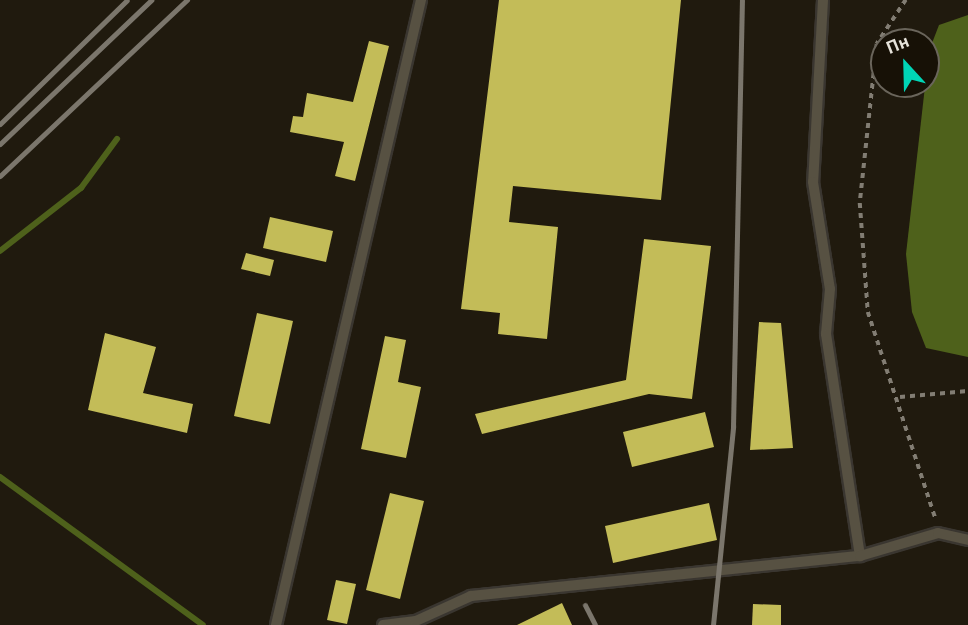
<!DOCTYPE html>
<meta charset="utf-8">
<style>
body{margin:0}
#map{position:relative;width:968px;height:625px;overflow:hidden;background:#201a0e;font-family:"Alegreya Sans",sans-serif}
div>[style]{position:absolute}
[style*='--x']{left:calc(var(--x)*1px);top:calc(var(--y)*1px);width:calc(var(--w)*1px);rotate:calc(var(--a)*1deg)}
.water>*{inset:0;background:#4e611b}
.stream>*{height:6px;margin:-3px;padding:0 3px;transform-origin:3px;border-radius:3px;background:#4e611b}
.building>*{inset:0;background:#c3bc58}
.path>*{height:3.5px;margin-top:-1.75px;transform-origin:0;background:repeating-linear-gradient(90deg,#827d73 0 5px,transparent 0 10px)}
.roads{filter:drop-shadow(2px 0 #3a3630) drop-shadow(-2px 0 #3a3630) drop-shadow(0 2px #3a3630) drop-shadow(0 -2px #3a3630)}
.service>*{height:10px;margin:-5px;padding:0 5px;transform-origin:5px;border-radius:5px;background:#575142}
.rail>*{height:5px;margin:-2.5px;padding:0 2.5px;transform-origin:2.5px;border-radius:2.5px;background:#7b766c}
span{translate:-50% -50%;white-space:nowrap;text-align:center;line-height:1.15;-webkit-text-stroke:7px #171106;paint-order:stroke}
.north{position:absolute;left:870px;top:28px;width:70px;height:70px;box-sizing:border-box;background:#171106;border:2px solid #6a655b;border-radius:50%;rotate:338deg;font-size:19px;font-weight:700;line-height:28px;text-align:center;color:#e6e3da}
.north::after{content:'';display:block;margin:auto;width:24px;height:32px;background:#00d5b7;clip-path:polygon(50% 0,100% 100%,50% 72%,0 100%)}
</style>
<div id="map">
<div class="water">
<i style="clip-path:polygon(968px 15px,968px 357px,926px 348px,912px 312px,906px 254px,929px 51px,939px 25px)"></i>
</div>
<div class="stream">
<i style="--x:0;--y:251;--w:103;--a:-37.9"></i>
<i style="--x:81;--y:188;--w:61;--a:-53.7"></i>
<i style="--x:0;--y:477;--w:251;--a:36.1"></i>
</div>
<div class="building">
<i style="clip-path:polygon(499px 0,681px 0,661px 200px,513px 186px,509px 222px,558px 227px,547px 339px,498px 334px,500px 313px,461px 309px)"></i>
<i style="clip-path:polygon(369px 41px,389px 46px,355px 181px,335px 176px,344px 142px,290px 132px,293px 116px,303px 117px,307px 93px,353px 102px)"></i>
<i style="clip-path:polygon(270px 217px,333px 231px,326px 262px,263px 248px)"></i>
<i style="clip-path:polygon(644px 239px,711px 246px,692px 399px,649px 394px,482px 434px,475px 414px,626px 380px)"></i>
<i style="clip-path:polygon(246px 253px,274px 260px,270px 276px,241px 269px)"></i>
<i style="clip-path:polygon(257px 313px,293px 321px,270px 424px,234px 416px)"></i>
<i style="clip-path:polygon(759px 322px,781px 323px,793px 448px,750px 450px)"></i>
<i style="clip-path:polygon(105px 333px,156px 347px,143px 393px,193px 404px,187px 433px,88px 410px)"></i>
<i style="clip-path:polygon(385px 336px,406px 340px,398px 382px,421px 387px,406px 458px,361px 449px)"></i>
<i style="clip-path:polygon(705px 412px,714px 447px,632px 467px,623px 432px)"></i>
<i style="clip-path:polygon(390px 493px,424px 501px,400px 599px,366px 590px)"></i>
<i style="clip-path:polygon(709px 503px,717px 540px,613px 563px,605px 526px)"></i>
<i style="clip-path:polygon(336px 580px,356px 584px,347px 624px,327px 620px)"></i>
<i style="clip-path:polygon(562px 603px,572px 625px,517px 625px)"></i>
<i style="clip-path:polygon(753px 604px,781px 605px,781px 625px,752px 625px)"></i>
</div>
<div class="path">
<i style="--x:906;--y:0;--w:53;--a:123.4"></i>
<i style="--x:877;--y:44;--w:160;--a:96.1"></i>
<i style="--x:860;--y:203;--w:109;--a:85.8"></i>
<i style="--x:868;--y:312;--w:219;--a:71.9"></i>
<i style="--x:900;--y:397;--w:68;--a:-5"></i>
</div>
<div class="roads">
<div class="service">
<i style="--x:823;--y:0;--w:182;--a:93.1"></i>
<i style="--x:813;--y:182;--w:108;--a:81"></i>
<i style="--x:830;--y:289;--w:45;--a:95.1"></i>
<i style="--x:826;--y:334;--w:225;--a:81.3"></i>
<i style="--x:276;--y:625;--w:642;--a:-76.94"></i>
<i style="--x:383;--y:625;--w:33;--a:-7"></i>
<i style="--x:416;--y:621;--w:60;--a:-24.4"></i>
<i style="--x:471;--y:596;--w:391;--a:-5.9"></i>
<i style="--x:860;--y:556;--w:81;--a:-16.4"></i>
<i style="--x:938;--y:533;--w:31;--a:13"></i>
</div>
</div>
<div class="rail">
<i style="--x:0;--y:124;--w:177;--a:-44.3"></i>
<i style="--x:0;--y:144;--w:209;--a:-43.6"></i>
<i style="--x:0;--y:176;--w:257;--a:-43.3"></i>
<i style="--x:585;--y:605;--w:22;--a:63"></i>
<i style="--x:713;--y:625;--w:199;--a:-84.2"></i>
<i style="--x:733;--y:427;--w:427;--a:-88.8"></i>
</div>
<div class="north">Пн</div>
</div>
